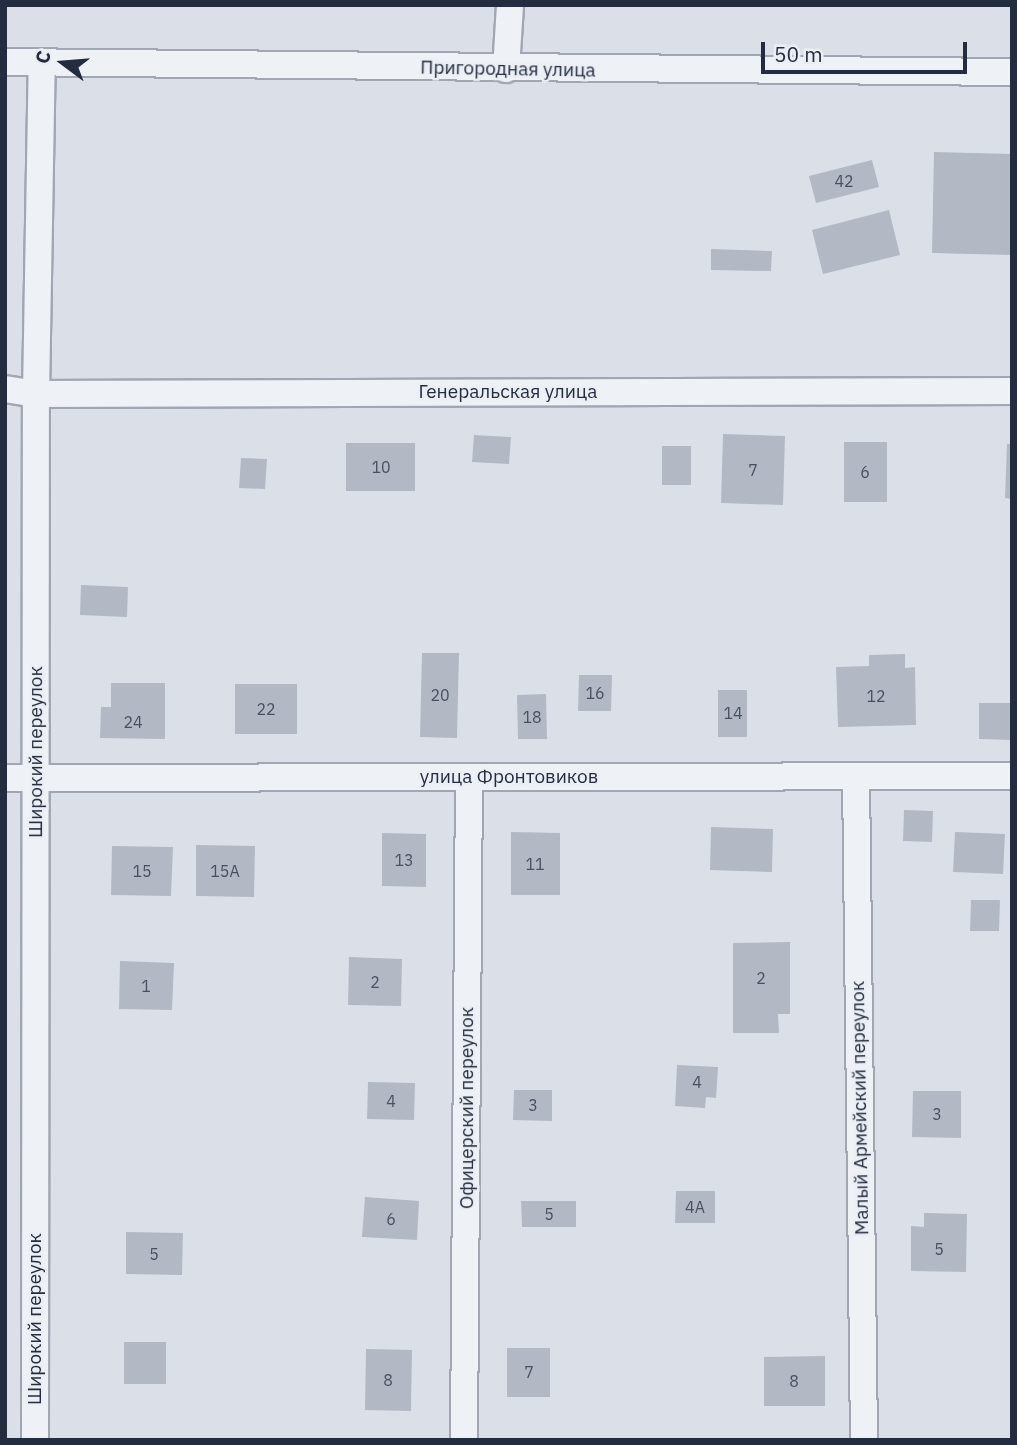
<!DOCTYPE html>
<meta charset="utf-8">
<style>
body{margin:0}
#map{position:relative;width:1017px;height:1445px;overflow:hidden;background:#dbe0e8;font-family:"IBM Plex Sans",sans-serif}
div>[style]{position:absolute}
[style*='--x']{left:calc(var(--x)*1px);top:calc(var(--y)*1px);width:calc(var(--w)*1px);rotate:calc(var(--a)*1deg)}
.building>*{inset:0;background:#b2b9c5}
.roads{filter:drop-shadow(2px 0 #a0a7b2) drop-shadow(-2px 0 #a0a7b2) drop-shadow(0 2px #a0a7b2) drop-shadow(0 -2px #a0a7b2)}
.street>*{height:26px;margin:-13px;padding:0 13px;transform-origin:13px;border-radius:13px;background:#eef1f6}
span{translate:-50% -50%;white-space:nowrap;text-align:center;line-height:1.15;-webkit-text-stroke:5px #ebeff5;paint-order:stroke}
.number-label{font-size:16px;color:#485060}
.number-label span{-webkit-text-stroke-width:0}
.street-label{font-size:19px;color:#242d3f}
.frame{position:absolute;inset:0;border:7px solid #242d3f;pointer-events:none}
.north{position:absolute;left:28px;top:28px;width:70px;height:70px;-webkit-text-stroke:5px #ebeff5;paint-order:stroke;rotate:286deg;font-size:19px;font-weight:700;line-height:28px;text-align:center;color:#242d3f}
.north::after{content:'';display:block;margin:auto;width:24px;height:32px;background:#242d3f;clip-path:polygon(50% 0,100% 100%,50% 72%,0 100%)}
.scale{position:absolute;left:761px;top:42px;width:206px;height:32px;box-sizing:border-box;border:4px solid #242d3f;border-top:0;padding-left:9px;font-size:21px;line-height:24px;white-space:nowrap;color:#242d3f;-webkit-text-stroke:5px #ebeff5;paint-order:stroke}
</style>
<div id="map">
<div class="building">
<i style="clip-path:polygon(934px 152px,1012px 154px,1012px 255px,932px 253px)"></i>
<i style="clip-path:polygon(872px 160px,879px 187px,816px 203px,809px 176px)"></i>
<i style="clip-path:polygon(889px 210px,900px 255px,823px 274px,812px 230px)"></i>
<i style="clip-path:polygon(711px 249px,772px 251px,771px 271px,711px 270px)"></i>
<i style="clip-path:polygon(723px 434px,785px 436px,783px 505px,721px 503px)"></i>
<i style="clip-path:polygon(474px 435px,511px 437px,509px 464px,472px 462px)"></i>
<i style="clip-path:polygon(844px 442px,887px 442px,887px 502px,844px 502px)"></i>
<i style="clip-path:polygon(346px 443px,415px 443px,415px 491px,346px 491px)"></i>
<i style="clip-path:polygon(1007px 444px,1012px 444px,1012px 499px,1005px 498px)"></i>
<i style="clip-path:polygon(662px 446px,691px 446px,691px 485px,662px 485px)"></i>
<i style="clip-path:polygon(241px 458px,267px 459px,265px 489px,239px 488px)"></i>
<i style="clip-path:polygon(81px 585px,128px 587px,127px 617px,80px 615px)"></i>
<i style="clip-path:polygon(422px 653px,459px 653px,457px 738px,420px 737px)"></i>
<i style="clip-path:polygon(905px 654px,905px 668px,915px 667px,916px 725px,838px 727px,836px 667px,869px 666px,869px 655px)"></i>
<i style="clip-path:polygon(579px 675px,612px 675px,611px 711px,578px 711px)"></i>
<i style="clip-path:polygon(111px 683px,165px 683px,165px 739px,100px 738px,101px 707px,111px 707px)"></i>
<i style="clip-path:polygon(235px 684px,297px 684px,297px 734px,235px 734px)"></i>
<i style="clip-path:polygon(718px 690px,747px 690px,747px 737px,718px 737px)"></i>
<i style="clip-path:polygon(546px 694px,547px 739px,518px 739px,517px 695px)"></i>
<i style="clip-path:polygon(979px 703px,1012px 703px,1012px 740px,979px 739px)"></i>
<i style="clip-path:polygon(904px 810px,933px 811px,932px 842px,903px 841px)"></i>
<i style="clip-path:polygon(711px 827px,773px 829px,772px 872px,710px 870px)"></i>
<i style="clip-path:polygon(511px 832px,560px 833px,560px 895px,511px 895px)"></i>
<i style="clip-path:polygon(955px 832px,1005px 834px,1003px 874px,953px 872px)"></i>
<i style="clip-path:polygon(382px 833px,426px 834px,426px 887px,382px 886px)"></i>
<i style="clip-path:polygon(196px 845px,255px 846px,254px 897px,196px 896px)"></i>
<i style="clip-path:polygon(112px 846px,173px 847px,171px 896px,111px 895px)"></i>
<i style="clip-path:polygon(971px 900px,1000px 900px,999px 931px,970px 931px)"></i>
<i style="clip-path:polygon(790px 942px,790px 1014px,778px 1014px,779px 1033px,733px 1033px,733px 943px)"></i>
<i style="clip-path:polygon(349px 957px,402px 959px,401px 1006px,348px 1005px)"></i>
<i style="clip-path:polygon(120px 961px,174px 963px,172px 1010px,119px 1009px)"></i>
<i style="clip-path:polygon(677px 1065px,718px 1067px,716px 1098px,706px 1097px,705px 1108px,675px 1106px)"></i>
<i style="clip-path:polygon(368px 1082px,415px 1083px,414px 1120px,367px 1119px)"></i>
<i style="clip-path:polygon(514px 1090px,552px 1090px,552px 1121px,513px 1120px)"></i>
<i style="clip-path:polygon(913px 1091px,961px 1091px,961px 1138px,912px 1137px)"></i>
<i style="clip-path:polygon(676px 1191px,715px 1191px,715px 1223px,675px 1223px)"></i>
<i style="clip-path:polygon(365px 1197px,419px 1201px,417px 1240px,362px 1237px)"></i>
<i style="clip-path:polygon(521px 1201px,576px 1201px,576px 1227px,522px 1227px)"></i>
<i style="clip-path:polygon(924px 1213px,967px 1214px,966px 1272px,911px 1271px,911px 1226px,924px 1227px)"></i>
<i style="clip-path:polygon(126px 1232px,183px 1233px,182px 1275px,126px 1274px)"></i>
<i style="clip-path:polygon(124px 1342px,166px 1342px,166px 1384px,124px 1384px)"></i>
<i style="clip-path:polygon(507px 1348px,550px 1348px,550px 1397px,507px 1397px)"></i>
<i style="clip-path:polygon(366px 1349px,412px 1350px,411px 1411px,365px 1410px)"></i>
<i style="clip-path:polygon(825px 1356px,825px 1406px,764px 1406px,764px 1357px)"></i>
</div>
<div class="roads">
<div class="street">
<i style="--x:5;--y:62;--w:1007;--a:0.57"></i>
<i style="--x:506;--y:69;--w:64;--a:-86.4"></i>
<i style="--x:5;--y:389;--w:31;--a:9"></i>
<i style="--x:36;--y:394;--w:976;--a:-0.18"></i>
<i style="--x:856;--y:776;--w:664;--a:89.31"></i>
<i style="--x:5;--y:778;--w:1007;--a:-0.11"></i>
<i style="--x:35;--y:1440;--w:1046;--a:-89.95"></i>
<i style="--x:36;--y:394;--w:330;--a:-89"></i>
<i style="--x:464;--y:1440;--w:663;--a:-89.57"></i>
</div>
</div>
<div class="number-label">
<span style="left:844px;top:181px">42</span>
<span style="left:381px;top:467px">10</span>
<span style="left:753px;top:470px">7</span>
<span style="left:865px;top:472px">6</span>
<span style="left:595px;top:693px">16</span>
<span style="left:440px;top:695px">20</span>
<span style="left:876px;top:696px">12</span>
<span style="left:266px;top:709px">22</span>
<span style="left:733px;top:713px">14</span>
<span style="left:532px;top:717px">18</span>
<span style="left:133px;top:722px">24</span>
<span style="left:404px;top:860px">13</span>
<span style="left:535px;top:864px">11</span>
<span style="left:142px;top:871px">15</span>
<span style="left:225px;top:871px">15А</span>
<span style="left:761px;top:978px">2</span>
<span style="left:375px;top:982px">2</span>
<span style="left:146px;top:986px">1</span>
<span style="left:697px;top:1082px">4</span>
<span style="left:391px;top:1101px">4</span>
<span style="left:533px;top:1105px">3</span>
<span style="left:937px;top:1114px">3</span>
<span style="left:695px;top:1207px">4А</span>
<span style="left:549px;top:1214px">5</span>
<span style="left:391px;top:1219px">6</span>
<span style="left:939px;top:1249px">5</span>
<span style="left:154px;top:1254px">5</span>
<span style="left:529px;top:1372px">7</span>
<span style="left:388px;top:1380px">8</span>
<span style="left:794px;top:1381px">8</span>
</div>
<div class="street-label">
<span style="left:508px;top:69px;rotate:1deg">Пригородная улица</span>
<span style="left:508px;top:392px">Генеральская улица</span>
<span style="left:36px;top:752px;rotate:-90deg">Широкий переулок</span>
<span style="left:509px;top:777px">улица Фронтовиков</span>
<span style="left:467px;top:1108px;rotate:-90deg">Офицерский переулок</span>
<span style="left:860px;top:1108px;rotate:-91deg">Малый Армейский переулок</span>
<span style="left:35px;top:1319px;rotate:-90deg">Широкий переулок</span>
</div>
<div class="frame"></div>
<div class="north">С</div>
<div class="scale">50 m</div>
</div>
